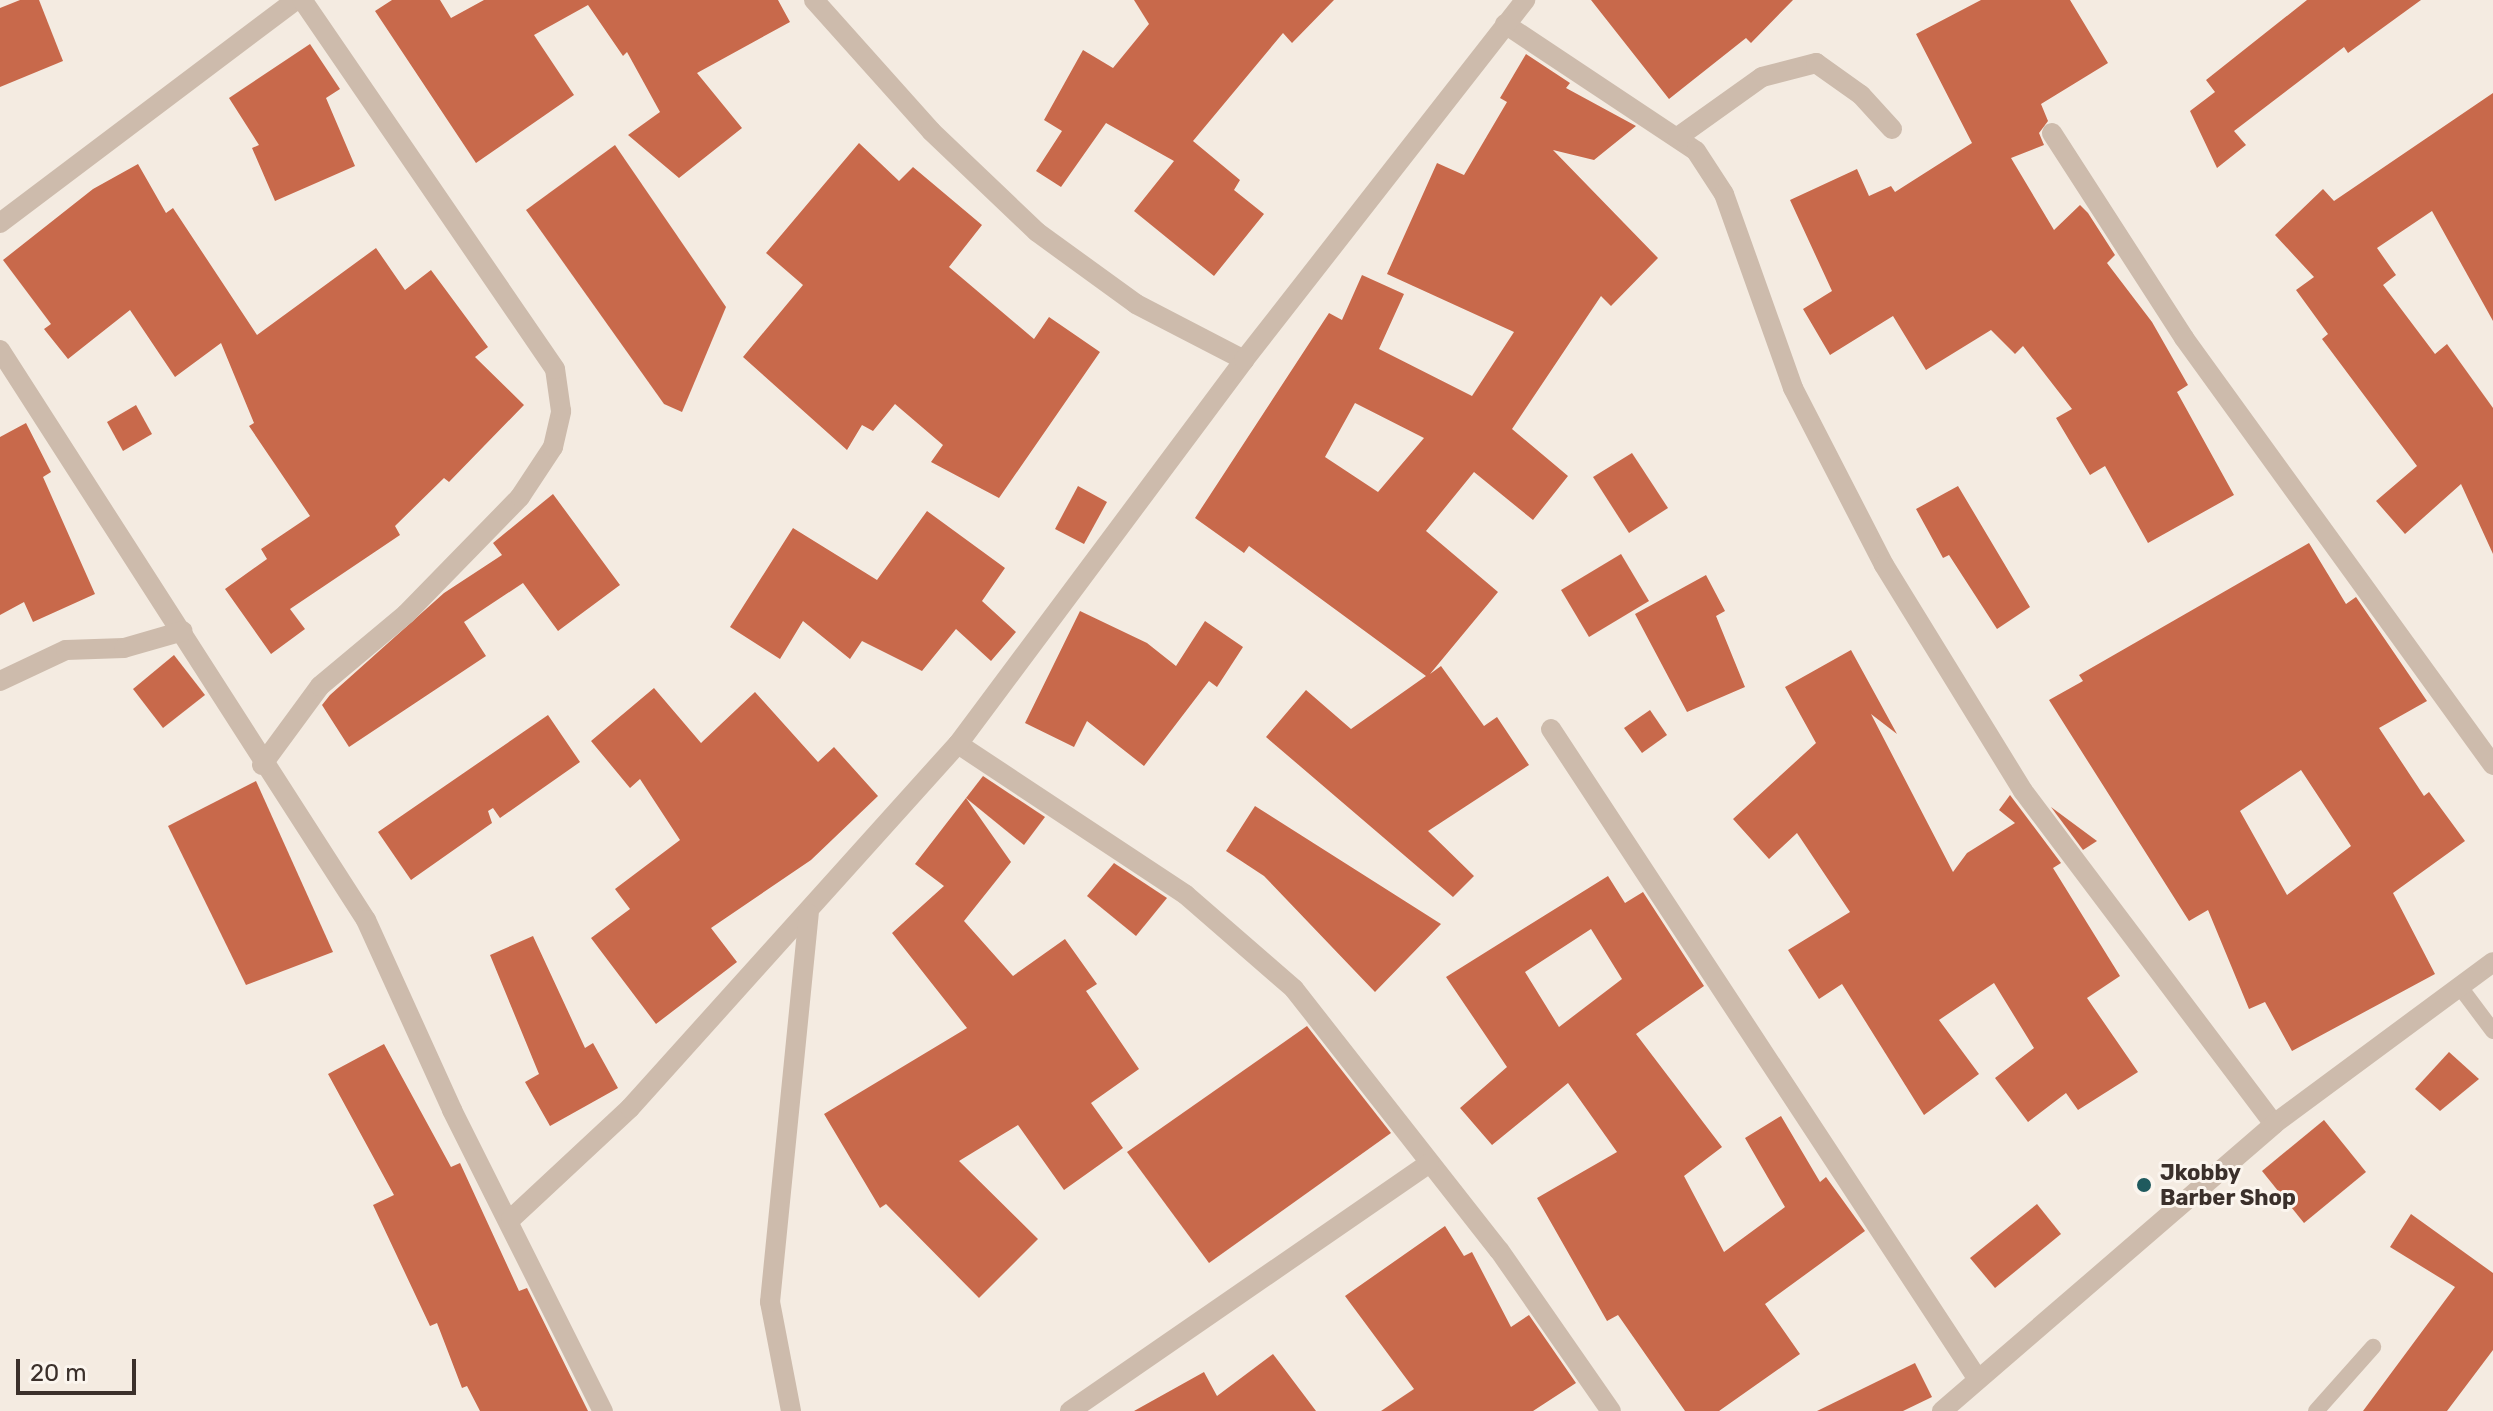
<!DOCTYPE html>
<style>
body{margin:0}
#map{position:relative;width:2493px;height:1411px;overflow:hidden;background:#f4ebe1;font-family:Rubik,sans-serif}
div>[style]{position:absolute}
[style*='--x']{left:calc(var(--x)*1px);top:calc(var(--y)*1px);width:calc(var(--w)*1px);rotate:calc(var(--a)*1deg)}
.building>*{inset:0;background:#c8694b}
.lane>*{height:16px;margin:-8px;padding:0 8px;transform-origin:8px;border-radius:8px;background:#cdbbac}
.street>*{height:20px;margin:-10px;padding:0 10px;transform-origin:10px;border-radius:10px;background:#cdbbac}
.dots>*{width:22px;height:22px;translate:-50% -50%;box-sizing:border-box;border:4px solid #fbf5ee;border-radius:50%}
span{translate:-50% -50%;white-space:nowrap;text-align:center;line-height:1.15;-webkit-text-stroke:6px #fbf5ee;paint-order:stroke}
.poi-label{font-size:22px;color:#3b302b;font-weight:700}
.left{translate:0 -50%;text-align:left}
.scale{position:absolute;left:16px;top:1359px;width:120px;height:36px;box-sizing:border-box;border:4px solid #3b302b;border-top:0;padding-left:10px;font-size:24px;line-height:28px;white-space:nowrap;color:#3b302b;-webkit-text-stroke:6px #fbf5ee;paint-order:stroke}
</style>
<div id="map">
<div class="building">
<i style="clip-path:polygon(20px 0,39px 0,63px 61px,0 87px,0 8px)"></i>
<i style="clip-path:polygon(392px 0,440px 0,451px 18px,484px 0,778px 0,790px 22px,697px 73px,742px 128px,679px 178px,628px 135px,660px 112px,627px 52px,623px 56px,588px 5px,534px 35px,574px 95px,476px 163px,375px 11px)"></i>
<i style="clip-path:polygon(1134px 0,1334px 0,1292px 43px,1283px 33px,1193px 141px,1240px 180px,1234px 190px,1264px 214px,1214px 276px,1134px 211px,1174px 161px,1106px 123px,1061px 187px,1036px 171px,1062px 131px,1044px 120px,1083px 50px,1113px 68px,1149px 24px)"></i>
<i style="clip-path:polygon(1591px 0,1793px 0,1751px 43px,1746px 38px,1669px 99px)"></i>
<i style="clip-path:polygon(1981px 0,2070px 0,2108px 63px,2041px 104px,2048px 121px,2039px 133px,2044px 145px,2011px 158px,2054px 230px,2080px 205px,2088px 213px,2115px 255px,2107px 263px,2152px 322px,2188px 385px,2177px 392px,2234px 495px,2148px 543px,2105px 466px,2090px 475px,2056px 418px,2072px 409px,2023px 346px,2015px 354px,1991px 330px,1926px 370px,1893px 316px,1830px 355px,1803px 309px,1832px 291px,1790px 200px,1857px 169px,1869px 196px,1891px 186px,1895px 192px,1972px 143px,1916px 34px)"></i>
<i style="clip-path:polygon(2307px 0,2421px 0,2348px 53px,2344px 47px,2234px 131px,2246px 145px,2217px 168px,2190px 111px,2215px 92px,2206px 80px)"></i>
<i style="clip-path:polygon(310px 44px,340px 89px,326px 98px,355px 166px,275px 201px,252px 148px,259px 145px,229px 98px)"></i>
<i style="clip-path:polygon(evenodd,1526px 54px,1570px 83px,1566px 88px,1636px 126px,1594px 160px,1553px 150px,1658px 258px,1611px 306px,1601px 296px,1512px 429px,1568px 476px,1533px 520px,1474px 472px,1426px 531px,1498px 592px,1430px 674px,1441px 666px,1484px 726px,1497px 717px,1529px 765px,1428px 831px,1474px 876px,1453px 897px,1266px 737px,1306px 690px,1351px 729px,1426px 676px,1249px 546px,1244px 553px,1195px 518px,1329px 313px,1342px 320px,1362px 275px,1404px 294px,1379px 349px,1472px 396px,1514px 332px,1387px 274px,1437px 163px,1464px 175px,1507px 102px,1500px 98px,1526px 54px,1355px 403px,1424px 438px,1378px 492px,1325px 457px,1355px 403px)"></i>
<i style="clip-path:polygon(2493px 93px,2493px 321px,2432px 211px,2377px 248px,2396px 275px,2383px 285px,2435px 354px,2447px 344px,2493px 408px,2493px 554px,2461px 484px,2405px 534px,2376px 501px,2417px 466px,2322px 339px,2328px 334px,2296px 290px,2314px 277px,2275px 235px,2323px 189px,2334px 201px)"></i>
<i style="clip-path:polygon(859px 143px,899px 181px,913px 167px,982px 225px,949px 267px,1034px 339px,1049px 317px,1100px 352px,999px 498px,931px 462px,943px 445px,895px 404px,873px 431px,862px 425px,847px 450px,743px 357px,803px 285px,766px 253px)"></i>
<i style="clip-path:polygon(615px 145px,726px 307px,682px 412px,664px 404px,526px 210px)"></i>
<i style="clip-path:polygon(138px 164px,166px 213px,173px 208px,257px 335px,376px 248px,405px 290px,431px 270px,488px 347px,475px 357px,524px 405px,449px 482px,444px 478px,395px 526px,400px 535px,290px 609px,305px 629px,271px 654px,225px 589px,267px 559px,261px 549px,310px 516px,249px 426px,254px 423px,221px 343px,175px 377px,130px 310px,68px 359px,44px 329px,51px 324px,3px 260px,93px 189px)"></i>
<i style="clip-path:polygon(136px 405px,152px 434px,123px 451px,107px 422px)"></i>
<i style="clip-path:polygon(26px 423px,51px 472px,43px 477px,95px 594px,33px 622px,24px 602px,0 615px,0 437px)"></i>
<i style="clip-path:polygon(1632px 453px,1668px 508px,1629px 533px,1593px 477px)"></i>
<i style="clip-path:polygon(1078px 486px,1107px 502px,1084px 544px,1055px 529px)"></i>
<i style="clip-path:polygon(1958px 486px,2030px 607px,1997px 629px,1949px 555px,1943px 558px,1916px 509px)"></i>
<i style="clip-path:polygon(553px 494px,620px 585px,558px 631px,523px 583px,464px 622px,486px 656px,349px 747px,322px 705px,330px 695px,444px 593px,502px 555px,493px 543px)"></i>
<i style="clip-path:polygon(927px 511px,1005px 568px,982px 601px,1016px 632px,991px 661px,956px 629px,922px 671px,862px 641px,850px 659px,803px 621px,780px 659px,730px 627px,793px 528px,877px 580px)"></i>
<i style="clip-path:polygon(evenodd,2309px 543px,2346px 604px,2356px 597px,2427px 701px,2379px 728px,2424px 796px,2429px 792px,2465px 841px,2393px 893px,2435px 974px,2292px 1051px,2265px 1002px,2249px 1009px,2208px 910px,2189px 921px,2049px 700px,2083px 681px,2079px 675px,2309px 543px,2301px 770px,2351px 846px,2287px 895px,2240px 811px,2301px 770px)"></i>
<i style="clip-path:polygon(1621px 554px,1649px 601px,1589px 637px,1561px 590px)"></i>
<i style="clip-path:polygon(1706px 575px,1725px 611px,1716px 616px,1745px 687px,1687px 712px,1635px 614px)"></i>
<i style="clip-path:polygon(1080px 611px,1147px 643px,1176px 666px,1205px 621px,1243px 647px,1217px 687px,1209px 681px,1144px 766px,1087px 721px,1074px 747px,1025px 723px)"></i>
<i style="clip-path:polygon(1851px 650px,1897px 734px,1871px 714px,1953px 872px,1967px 853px,2015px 823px,1999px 810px,2010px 795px,2061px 863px,2053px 868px,2120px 976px,2087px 998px,2138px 1072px,2078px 1110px,2066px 1093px,2028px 1122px,1995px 1078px,2034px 1048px,1994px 983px,1939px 1020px,1979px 1074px,1924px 1115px,1842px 984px,1819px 999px,1788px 950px,1850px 912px,1797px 833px,1769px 859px,1733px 819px,1816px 743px,1785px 687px)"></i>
<i style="clip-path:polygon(174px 655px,205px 695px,163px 728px,133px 689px)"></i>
<i style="clip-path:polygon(654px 688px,701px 743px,755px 692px,818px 762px,834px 747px,878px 796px,811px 860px,711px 928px,737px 962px,656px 1024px,591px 938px,630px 909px,615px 889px,680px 840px,640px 779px,630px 788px,591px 741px)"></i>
<i style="clip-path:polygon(1650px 710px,1667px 735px,1642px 753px,1624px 728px)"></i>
<i style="clip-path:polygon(548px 715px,580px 762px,500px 818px,493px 808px,488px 811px,492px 823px,411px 880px,378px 832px)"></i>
<i style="clip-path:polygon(983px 776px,1045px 817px,1024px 845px,966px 798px)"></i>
<i style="clip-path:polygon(256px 781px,333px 952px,246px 985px,168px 826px)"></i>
<i style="clip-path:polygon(966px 798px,1011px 862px,964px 921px,1013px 976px,1065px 939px,1097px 984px,1086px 991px,1139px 1069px,1091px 1103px,1123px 1148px,1064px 1190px,1018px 1125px,959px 1161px,1038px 1239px,979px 1298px,886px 1204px,880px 1208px,824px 1114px,967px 1028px,892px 933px,944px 886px,915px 864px)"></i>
<i style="clip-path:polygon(1255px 806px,1441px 924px,1375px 992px,1264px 876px,1226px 851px)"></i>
<i style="clip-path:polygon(2051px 807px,2097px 841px,2083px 850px)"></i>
<i style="clip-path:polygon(1114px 863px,1167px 898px,1136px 936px,1087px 896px)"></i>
<i style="clip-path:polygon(evenodd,1608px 876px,1625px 903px,1643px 892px,1704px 986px,1636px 1034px,1722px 1147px,1684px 1176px,1724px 1252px,1785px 1207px,1745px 1138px,1781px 1116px,1820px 1182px,1826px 1177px,1865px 1231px,1765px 1304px,1800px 1354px,1719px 1411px,1685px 1411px,1618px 1315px,1607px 1321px,1537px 1198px,1617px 1152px,1568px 1083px,1492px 1145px,1460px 1108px,1507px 1067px,1446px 977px,1608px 876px,1591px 929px,1622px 979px,1559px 1027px,1525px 972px,1591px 929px)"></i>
<i style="clip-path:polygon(533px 936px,585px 1048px,593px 1043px,618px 1088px,550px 1126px,525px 1082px,539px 1074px,490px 955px)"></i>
<i style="clip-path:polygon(1307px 1026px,1391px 1133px,1209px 1263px,1127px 1152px)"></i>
<i style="clip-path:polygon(384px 1044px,451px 1167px,460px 1163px,519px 1291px,527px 1288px,588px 1411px,480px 1411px,467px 1386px,462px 1388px,437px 1323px,430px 1326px,373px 1205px,394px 1195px,328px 1074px)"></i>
<i style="clip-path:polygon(2449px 1052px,2479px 1079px,2440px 1111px,2415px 1089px)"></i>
<i style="clip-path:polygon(2324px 1120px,2366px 1172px,2304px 1223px,2262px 1171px)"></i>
<i style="clip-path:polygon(2037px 1204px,2061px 1234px,1995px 1288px,1970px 1258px)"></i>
<i style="clip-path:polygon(2411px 1214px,2493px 1273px,2493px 1350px,2447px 1411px,2363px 1411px,2455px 1287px,2390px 1247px)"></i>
<i style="clip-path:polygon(1445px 1226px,1464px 1256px,1472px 1252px,1511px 1327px,1529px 1315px,1576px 1383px,1533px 1411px,1381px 1411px,1414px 1389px,1345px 1296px)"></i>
<i style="clip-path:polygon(1273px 1354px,1316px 1411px,1134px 1411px,1204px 1372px,1217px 1396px)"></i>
<i style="clip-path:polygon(1915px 1363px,1932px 1397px,1903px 1411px,1817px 1411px)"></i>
</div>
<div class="lane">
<i style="--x:2460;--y:987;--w:55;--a:53.1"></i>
<i style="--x:2316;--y:1411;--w:86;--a:-48.3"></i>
</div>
<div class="street">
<i style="--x:814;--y:0;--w:176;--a:48.2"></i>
<i style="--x:931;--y:131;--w:146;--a:43.6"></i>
<i style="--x:1037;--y:232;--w:122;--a:36"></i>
<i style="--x:1136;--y:304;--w:122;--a:27.4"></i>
<i style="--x:1505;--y:24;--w:229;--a:33.6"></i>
<i style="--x:1696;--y:151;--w:51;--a:56.9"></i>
<i style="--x:1724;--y:194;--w:206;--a:70.4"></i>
<i style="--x:1793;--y:388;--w:199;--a:62.8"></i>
<i style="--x:1884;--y:565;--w:265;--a:58.4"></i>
<i style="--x:2023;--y:791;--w:417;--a:53"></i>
<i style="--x:2052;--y:133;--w:244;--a:57.2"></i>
<i style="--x:2184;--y:338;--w:527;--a:54.11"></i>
<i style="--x:1678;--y:137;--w:103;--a:-35.5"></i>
<i style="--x:1762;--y:77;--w:56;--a:-14.5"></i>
<i style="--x:1816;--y:63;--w:55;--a:35.4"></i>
<i style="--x:1861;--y:95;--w:46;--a:47.6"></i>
<i style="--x:0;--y:223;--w:371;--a:-37"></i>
<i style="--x:0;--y:350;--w:677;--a:57.3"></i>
<i style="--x:366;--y:920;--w:209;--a:65.6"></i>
<i style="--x:452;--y:1110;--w:337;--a:63.4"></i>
<i style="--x:0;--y:681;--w:73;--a:-25.2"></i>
<i style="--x:66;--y:650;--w:58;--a:-2"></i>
<i style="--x:124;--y:648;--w:61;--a:-16.1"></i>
<i style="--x:1551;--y:729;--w:776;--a:56.72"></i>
<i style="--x:958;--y:744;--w:273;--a:33.5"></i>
<i style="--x:1186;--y:895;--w:143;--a:41"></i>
<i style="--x:1294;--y:989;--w:332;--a:51.9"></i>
<i style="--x:1499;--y:1250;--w:196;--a:55.2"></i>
<i style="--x:262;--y:765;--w:98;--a:-53.7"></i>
<i style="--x:320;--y:686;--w:112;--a:-39.9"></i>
<i style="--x:406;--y:614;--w:163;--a:-45.7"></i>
<i style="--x:520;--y:497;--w:60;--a:-56.6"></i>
<i style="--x:553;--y:447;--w:37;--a:-77"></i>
<i style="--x:561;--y:411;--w:42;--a:-98.1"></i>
<i style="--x:555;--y:369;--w:447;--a:-124.4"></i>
<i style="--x:511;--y:1219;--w:163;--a:-43"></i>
<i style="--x:630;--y:1108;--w:490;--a:-48"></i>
<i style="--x:958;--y:744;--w:479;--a:-53.3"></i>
<i style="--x:1244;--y:360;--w:457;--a:-52"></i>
<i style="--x:791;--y:1411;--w:111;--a:-100.9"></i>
<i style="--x:770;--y:1302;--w:390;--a:-84.3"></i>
<i style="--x:1070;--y:1411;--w:436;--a:-34.6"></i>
<i style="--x:1942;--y:1411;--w:439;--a:-40.8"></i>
<i style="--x:2274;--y:1124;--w:272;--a:-36.5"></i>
</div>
<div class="dots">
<i style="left:2144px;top:1185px;background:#1f5a5e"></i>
</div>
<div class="poi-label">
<span class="left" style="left:2160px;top:1185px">Jkobby<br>Barber Shop</span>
</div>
<div class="scale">20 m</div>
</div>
